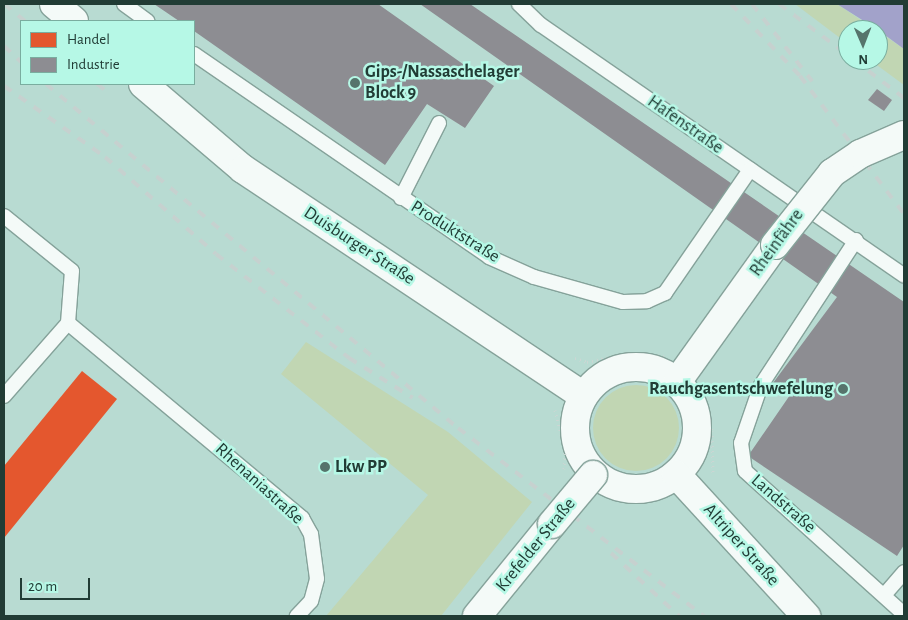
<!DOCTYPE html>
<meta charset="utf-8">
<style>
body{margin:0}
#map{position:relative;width:908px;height:620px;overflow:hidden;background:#b8dbd2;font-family:"Alegreya Sans",sans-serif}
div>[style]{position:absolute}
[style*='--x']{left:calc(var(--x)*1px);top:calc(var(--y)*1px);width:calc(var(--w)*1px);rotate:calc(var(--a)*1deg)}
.green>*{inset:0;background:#c1d6b3}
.round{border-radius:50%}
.water>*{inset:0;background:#a2a2ca}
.shops>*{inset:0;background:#e4572e}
.industry>*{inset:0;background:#8d8d92}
.path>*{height:3px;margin-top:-1.5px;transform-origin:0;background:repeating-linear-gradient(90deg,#cbd6d3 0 1px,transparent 0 5px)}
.roads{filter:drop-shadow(1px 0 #85a29a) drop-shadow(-1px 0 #85a29a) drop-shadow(0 1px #85a29a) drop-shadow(0 -1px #85a29a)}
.service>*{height:14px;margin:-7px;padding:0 7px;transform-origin:7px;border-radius:7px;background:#f4faf8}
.tertiary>*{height:28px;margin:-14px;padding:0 14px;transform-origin:14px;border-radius:14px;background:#f4faf8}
.tertiary>.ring{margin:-14px;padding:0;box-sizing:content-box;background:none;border:28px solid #f4faf8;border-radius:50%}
.rail>*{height:4px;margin-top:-2px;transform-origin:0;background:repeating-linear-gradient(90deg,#c6d1cf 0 9px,transparent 0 18px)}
.path-bridge>*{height:3px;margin-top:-1.5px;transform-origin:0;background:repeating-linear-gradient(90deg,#cbd6d3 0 1px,transparent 0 5px)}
.bridges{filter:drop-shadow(1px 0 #85a29a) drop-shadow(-1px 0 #85a29a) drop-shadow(0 1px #85a29a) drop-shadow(0 -1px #85a29a)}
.tertiary-bridge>*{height:28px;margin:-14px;padding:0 14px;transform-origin:14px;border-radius:14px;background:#f4faf8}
.dots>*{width:14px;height:14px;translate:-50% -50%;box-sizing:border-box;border:2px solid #b6f8e6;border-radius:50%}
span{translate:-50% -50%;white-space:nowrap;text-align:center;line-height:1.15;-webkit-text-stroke:5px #b6f8e6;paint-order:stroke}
.poi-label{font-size:18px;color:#213c35;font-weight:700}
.left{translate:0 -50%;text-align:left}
.right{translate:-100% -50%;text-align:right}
.street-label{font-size:18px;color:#213c35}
.frame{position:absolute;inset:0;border:5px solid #213c35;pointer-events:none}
.legend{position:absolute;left:20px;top:20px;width:175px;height:65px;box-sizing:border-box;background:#b6f8e6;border:1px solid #7aad9f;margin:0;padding:6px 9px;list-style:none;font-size:15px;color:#213c35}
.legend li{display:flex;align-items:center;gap:10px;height:25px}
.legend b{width:25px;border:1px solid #7aad9f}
.north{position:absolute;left:838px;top:20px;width:50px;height:50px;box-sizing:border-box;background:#b6f8e6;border:1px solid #7aad9f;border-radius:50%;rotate:179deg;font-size:14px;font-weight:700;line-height:20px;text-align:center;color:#213c35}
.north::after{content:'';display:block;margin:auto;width:18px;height:22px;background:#56746c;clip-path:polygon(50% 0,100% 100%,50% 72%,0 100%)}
.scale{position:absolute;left:20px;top:578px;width:70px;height:22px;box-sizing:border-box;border:2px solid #213c35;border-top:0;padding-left:6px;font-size:15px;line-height:18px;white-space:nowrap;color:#213c35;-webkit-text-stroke:4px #b6f8e6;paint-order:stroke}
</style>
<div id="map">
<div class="green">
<i style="clip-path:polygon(795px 4px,837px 4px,876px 30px,848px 30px,848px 44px)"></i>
<i style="clip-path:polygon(878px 31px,904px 49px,904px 85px,870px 60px,878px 60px)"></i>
<i style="clip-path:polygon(306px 342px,448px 432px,532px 502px,441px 616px,326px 616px,428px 495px,281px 374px)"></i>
<i class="round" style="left:593px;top:385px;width:86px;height:86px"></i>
</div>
<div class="water">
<i style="clip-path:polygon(837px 4px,904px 4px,904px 49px,878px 30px)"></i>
</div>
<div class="shops">
<i style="clip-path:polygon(82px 371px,117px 399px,4px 538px,4px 466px)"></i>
</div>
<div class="industry">
<i style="clip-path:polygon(154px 4px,378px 4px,494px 86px,465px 128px,427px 104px,385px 165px,194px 31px,194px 21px,179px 21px)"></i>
<i style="clip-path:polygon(420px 4px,470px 4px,904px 302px,904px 545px,897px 556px,748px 456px,790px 395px,773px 383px,837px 297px)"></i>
<i style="clip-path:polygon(877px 89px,892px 100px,884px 111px,868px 100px)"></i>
</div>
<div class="path">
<i style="--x:575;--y:358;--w:13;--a:18"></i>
<i style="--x:587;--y:362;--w:42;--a:-12.4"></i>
<i style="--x:628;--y:353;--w:36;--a:5"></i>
<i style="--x:703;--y:390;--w:42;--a:77.6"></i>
<i style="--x:712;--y:431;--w:44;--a:88.7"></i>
<i style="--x:555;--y:410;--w:41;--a:76"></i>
</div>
<div class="roads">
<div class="service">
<i style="--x:124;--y:4;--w:29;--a:36"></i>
<i style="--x:519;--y:4;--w:30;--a:44"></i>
<i style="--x:541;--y:25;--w:441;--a:34.6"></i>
<i style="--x:194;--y:54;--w:358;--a:34.5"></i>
<i style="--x:489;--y:257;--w:49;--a:24"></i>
<i style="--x:534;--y:277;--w:92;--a:15.7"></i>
<i style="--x:623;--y:302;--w:24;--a:-2"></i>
<i style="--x:647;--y:301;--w:20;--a:-24"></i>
<i style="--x:665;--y:293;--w:150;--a:-55.4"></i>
<i style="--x:401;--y:198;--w:84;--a:-63.1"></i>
<i style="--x:4;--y:216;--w:87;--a:39"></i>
<i style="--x:72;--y:271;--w:52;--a:94.4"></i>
<i style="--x:68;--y:323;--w:97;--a:131.2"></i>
<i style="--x:856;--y:240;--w:173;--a:123.2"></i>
<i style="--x:761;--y:385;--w:61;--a:109"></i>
<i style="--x:741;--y:443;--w:28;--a:82"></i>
<i style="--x:745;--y:471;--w:214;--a:42"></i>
<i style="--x:68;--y:323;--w:305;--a:39.8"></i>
<i style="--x:302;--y:518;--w:18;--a:61"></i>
<i style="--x:311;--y:534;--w:45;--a:82.4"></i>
<i style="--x:317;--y:579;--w:23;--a:105"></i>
<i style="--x:311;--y:601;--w:21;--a:133"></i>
<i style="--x:886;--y:593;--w:28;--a:-49"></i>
</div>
<div class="tertiary">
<i style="--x:54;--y:4;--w:26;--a:40"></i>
<i style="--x:143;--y:84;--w:131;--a:40.4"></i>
<i style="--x:243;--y:169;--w:409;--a:33.7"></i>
<i class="ring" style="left:575px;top:367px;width:94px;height:94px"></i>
<i style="--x:677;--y:382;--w:168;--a:-54.4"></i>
<i style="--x:676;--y:474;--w:193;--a:47.5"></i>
<i style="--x:477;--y:616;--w:119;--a:-50.8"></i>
</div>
</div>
<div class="rail">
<i style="--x:4;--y:4;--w:27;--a:39"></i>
<i style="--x:731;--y:4;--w:100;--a:46.2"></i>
<i style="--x:800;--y:76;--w:173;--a:53"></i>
<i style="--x:752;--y:4;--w:98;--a:52.1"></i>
<i style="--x:779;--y:4;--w:86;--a:36.5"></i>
<i style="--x:4;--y:46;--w:23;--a:43"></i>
<i style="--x:854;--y:60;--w:63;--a:37.2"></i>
<i style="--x:46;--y:84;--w:537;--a:39.86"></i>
<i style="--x:458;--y:428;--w:310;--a:37.4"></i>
<i style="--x:97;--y:84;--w:15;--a:37"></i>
<i style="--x:4;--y:86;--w:123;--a:35.1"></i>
<i style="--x:105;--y:157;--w:147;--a:41.1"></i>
<i style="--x:216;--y:254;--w:169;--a:38"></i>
<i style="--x:349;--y:358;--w:75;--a:32"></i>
<i style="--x:611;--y:553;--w:93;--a:42.8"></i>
</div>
<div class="path-bridge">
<i style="--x:564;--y:469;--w:19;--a:-87"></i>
</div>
<div class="bridges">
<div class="tertiary-bridge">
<i style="--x:775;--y:245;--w:92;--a:-51.6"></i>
<i style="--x:832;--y:173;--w:34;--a:-34"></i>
<i style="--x:860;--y:154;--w:48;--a:-23.4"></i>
<i style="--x:552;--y:524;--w:64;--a:-50.1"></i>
</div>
</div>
<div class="dots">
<i style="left:355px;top:83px;background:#56746c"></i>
<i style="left:843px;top:389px;background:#56746c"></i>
<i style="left:325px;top:467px;background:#56746c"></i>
</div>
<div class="poi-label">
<span class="left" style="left:365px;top:83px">Gips-/Nassaschelager<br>Block 9</span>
<span class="right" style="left:833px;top:389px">Rauchgasentschwefelung</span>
<span class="left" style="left:335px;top:467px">Lkw PP</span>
</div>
<div class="street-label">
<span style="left:685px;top:125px;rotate:35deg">Hafenstraße</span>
<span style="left:455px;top:232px;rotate:32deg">Produktstraße</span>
<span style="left:777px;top:243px;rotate:-54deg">Rheinfähre</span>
<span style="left:359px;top:246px;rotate:33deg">Duisburger Straße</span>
<span style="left:259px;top:484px;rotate:42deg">Rhenaniastraße</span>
<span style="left:783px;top:504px;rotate:41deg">Landstraße</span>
<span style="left:536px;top:545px;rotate:-51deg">Krefelder Straße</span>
<span style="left:741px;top:545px;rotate:48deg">Altriper Straße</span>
</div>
<div class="frame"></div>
<ul class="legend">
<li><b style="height:14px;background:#e4572e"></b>Handel</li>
<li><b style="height:14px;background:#8d8d92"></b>Industrie</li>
</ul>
<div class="north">N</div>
<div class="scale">20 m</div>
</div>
